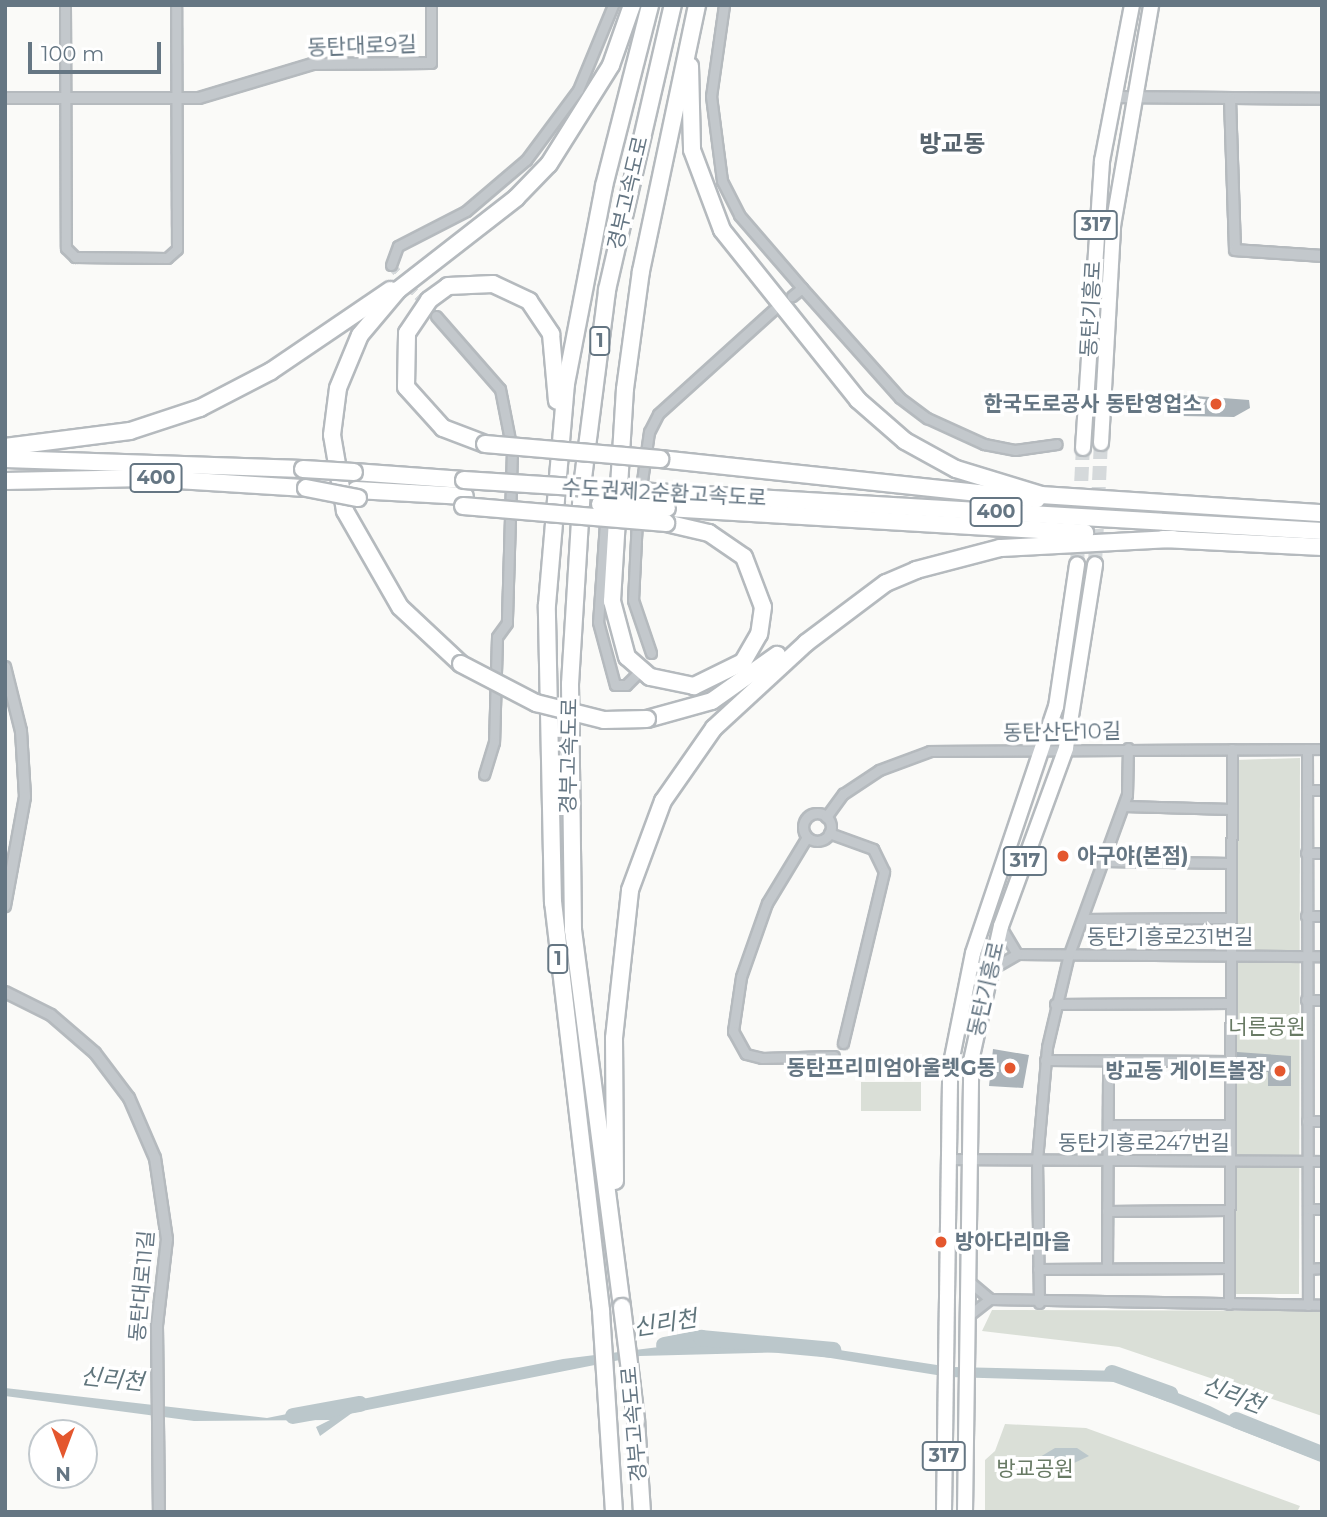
<!DOCTYPE html>
<meta charset="utf-8">
<style>
body{margin:0}
#map{position:relative;width:1327px;height:1517px;overflow:hidden;background:#fafaf8;font-family:Montserrat,"Noto Sans KR",sans-serif}
div>[style]{position:absolute}
[style*='--x']{left:calc(var(--x)*1px);top:calc(var(--y)*1px);width:calc(var(--w)*1px);rotate:calc(var(--a)*1deg)}
.green>*{inset:0;background:#dadfd7}
.water>*{inset:0;background:#bbc7cb}
.river>*{height:16px;margin:-8px;padding:0 8px;transform-origin:8px;border-radius:8px;background:#bbc7cb}
.building>*{inset:0;background:#aab3b9}
.minor-tunnel>*{height:9px;margin-top:-4.5px;transform-origin:0;background:repeating-linear-gradient(90deg,#d5d9db 0 9px,transparent 0 13.5px)}
.primary-tunnel>*{height:14px;margin-top:-7px;transform-origin:0;background:repeating-linear-gradient(90deg,#d5d9db 0 14px,transparent 0 21px)}
.roads{filter:drop-shadow(2px 0 #b5babe) drop-shadow(-2px 0 #b5babe) drop-shadow(0 2px #b5babe) drop-shadow(0 -2px #b5babe)}
.minor>*{height:9px;margin:-4.5px;padding:0 4.5px;transform-origin:4.5px;border-radius:4.5px;background:#c3c8cc}
.minor>.ring{margin:-4.5px;padding:0;box-sizing:content-box;background:none;border:9px solid #c3c8cc;border-radius:50%}
.tertiary>*{height:10px;margin:-5px;padding:0 5px;transform-origin:5px;border-radius:5px;background:#c3c8cc}
.primary>*{height:14px;margin:-7px;padding:0 7px;transform-origin:7px;border-radius:7px;background:#fff}
.motorway>*{height:16px;margin:-8px;padding:0 8px;transform-origin:8px;border-radius:8px;background:#fff}
.bridges{filter:drop-shadow(2px 0 #b4b9bd) drop-shadow(-2px 0 #b4b9bd) drop-shadow(0 2px #b4b9bd) drop-shadow(0 -2px #b4b9bd)}
.motorway-bridge>*{height:16px;margin:-8px;padding:0 8px;transform-origin:8px;border-radius:8px;background:#fff}
.dots>*{width:19px;height:19px;translate:-50% -50%;box-sizing:border-box;border:4px solid #fff;border-radius:50%}
span{translate:-50% -50%;white-space:nowrap;text-align:center;line-height:1.15;-webkit-text-stroke:7px #fff;paint-order:stroke}
.shield-label span{padding:2px 5px;background:#fff;border:2px solid;border-radius:5px;-webkit-text-stroke-width:0}
.shield-label{font-size:19px;color:#657683;font-weight:700}
.street-label{font-size:21px;color:#657683}
.poi-label{font-size:21px;color:#657683;font-weight:700}
.right{translate:-100% -50%;text-align:right}
.left{translate:0 -50%;text-align:left}
.park-label{font-size:21px;color:#687a64}
.water-label{font-size:23px;color:#60757c;font-style:italic}
.quarter-label{font-size:24px;color:#57646e;font-weight:700}
.frame{position:absolute;inset:0;border:7px solid #657683;pointer-events:none}
.north{position:absolute;left:28px;top:1419px;width:70px;height:70px;box-sizing:border-box;background:#fff;border:2px solid #c1c8cd;border-radius:50%;rotate:180deg;font-size:19px;font-weight:700;line-height:28px;text-align:center;color:#657683}
.north::after{content:'';display:block;margin:auto;width:24px;height:32px;background:#e4572e;clip-path:polygon(50% 0,100% 100%,50% 72%,0 100%)}
.scale{position:absolute;left:28px;top:42px;width:133px;height:32px;box-sizing:border-box;border:4px solid #657683;border-top:0;padding-left:9px;font-size:21px;line-height:24px;white-space:nowrap;color:#657683;-webkit-text-stroke:5px #fff;paint-order:stroke}
</style>
<div id="map">
<div class="green">
<i style="clip-path:polygon(1300px 758px,1299px 1294px,1234px 1294px,1235px 760px)"></i>
<i style="clip-path:polygon(861px 1082px,921px 1082px,921px 1111px,861px 1111px)"></i>
<i style="clip-path:polygon(992px 1310px,1322px 1311px,1322px 1416px,1119px 1347px,982px 1331px)"></i>
<i style="clip-path:polygon(1005px 1424px,1086px 1428px,1300px 1506px,1297px 1512px,985px 1512px,985px 1460px,995px 1451px)"></i>
</div>
<div class="water">
<i style="clip-path:polygon(715px 1340px,813px 1346px,950px 1367px,954px 1374px,954px 1367px,1123px 1371px,1210px 1406px,1322px 1462px,1117px 1382px,949px 1377px,793px 1352px,640px 1356px,352px 1413px,320px 1436px,316px 1427px,330px 1420px,194px 1421px,5px 1396px,5px 1388px,267px 1418px,563px 1359px)"></i>
<i style="clip-path:polygon(1055px 1448px,1077px 1448px,1089px 1456px,1074px 1463px,1040px 1457px)"></i>
</div>
<div class="river">
<i style="--x:664;--y:1345;--w:38;--a:-11"></i>
<i style="--x:701;--y:1338;--w:133;--a:5.2"></i>
<i style="--x:1112;--y:1373;--w:62;--a:19.9"></i>
<i style="--x:293;--y:1416;--w:68;--a:-10.2"></i>
<i style="--x:1236;--y:1420;--w:92;--a:21.6"></i>
</div>
<div class="building">
<i style="clip-path:polygon(1183px 395px,1249px 400px,1250px 408px,1234px 417px,1182px 416px)"></i>
<i style="clip-path:polygon(993px 1049px,1029px 1055px,1023px 1088px,989px 1086px)"></i>
<i style="clip-path:polygon(1237px 1052px,1291px 1056px,1291px 1086px,1268px 1086px,1268px 1072px,1237px 1072px)"></i>
</div>
<div class="minor-tunnel">
<i style="--x:391;--y:265;--w:68;--a:48.6"></i>
</div>
<div class="primary-tunnel">
<i style="--x:1095;--y:564;--w:121;--a:-87.2"></i>
<i style="--x:1077;--y:565;--w:117;--a:-87.1"></i>
</div>
<div class="roads">
<div class="minor">
<i style="--x:65;--y:5;--w:243;--a:89.8"></i>
<i style="--x:66;--y:248;--w:13;--a:45"></i>
<i style="--x:75;--y:257;--w:92;--a:0.6"></i>
<i style="--x:167;--y:258;--w:13;--a:-42"></i>
<i style="--x:177;--y:249;--w:244;--a:-90.2"></i>
<i style="--x:724;--y:5;--w:92;--a:98.1"></i>
<i style="--x:711;--y:96;--w:86;--a:82.6"></i>
<i style="--x:722;--y:181;--w:38;--a:63"></i>
<i style="--x:739;--y:215;--w:96;--a:49.2"></i>
<i style="--x:802;--y:288;--w:13;--a:141"></i>
<i style="--x:431;--y:63;--w:58;--a:-90"></i>
<i style="--x:391;--y:265;--w:20;--a:-70"></i>
<i style="--x:398;--y:246;--w:76;--a:-27.2"></i>
<i style="--x:466;--y:211;--w:79;--a:-40.4"></i>
<i style="--x:526;--y:160;--w:87;--a:-53.4"></i>
<i style="--x:578;--y:90;--w:92;--a:-67.6"></i>
<i style="--x:802;--y:288;--w:147;--a:48.3"></i>
<i style="--x:900;--y:398;--w:34;--a:37"></i>
<i style="--x:927;--y:418;--w:63;--a:24.5"></i>
<i style="--x:984;--y:444;--w:32;--a:11"></i>
<i style="--x:1015;--y:450;--w:42;--a:-8.1"></i>
<i style="--x:436;--y:316;--w:97;--a:48.8"></i>
<i style="--x:500;--y:389;--w:62;--a:78.9"></i>
<i style="--x:512;--y:450;--w:173;--a:91.7"></i>
<i style="--x:507;--y:623;--w:17;--a:126"></i>
<i style="--x:497;--y:637;--w:105;--a:91.6"></i>
<i style="--x:494;--y:742;--w:34;--a:107"></i>
<i style="--x:640;--y:495;--w:64;--a:-81.9"></i>
<i style="--x:649;--y:432;--w:20;--a:-63"></i>
<i style="--x:658;--y:414;--w:155;--a:-42.1"></i>
<i style="--x:637;--y:519;--w:81;--a:92.8"></i>
<i style="--x:633;--y:600;--w:56;--a:71.2"></i>
<i style="--x:605;--y:523;--w:99;--a:94"></i>
<i style="--x:598;--y:622;--w:65;--a:74.9"></i>
<i style="--x:615;--y:685;--w:11;--a:0"></i>
<i style="--x:626;--y:685;--w:18;--a:-45"></i>
<i style="--x:1307;--y:749;--w:556;--a:89.9"></i>
<i style="--x:1307;--y:790;--w:15;--a:0"></i>
<i style="--x:1124;--y:806;--w:107;--a:1.6"></i>
<i class="ring" style="left:803px;top:813px;width:19px;height:19px"></i>
<i style="--x:826;--y:817;--w:29;--a:-54"></i>
<i style="--x:843;--y:794;--w:43;--a:-33.7"></i>
<i style="--x:879;--y:770;--w:54;--a:-20.4"></i>
<i style="--x:930;--y:751;--w:392;--a:-0.3"></i>
<i style="--x:829;--y:833;--w:47;--a:20"></i>
<i style="--x:873;--y:849;--w:25;--a:64"></i>
<i style="--x:884;--y:872;--w:176;--a:103.5"></i>
<i style="--x:807;--y:837;--w:77;--a:121.2"></i>
<i style="--x:767;--y:903;--w:78;--a:109.4"></i>
<i style="--x:741;--y:977;--w:55;--a:98.4"></i>
<i style="--x:733;--y:1031;--w:26;--a:61"></i>
<i style="--x:746;--y:1054;--w:16;--a:14"></i>
<i style="--x:762;--y:1058;--w:72;--a:-1.6"></i>
<i style="--x:1306;--y:853;--w:16;--a:0"></i>
<i style="--x:1104;--y:861;--w:126;--a:0.9"></i>
<i style="--x:1306;--y:916;--w:16;--a:0"></i>
<i style="--x:1083;--y:919;--w:146;--a:-0.4"></i>
<i style="--x:1017;--y:954;--w:305;--a:0.4"></i>
<i style="--x:993;--y:968;--w:28;--a:-30"></i>
<i style="--x:1017;--y:954;--w:31;--a:-121"></i>
<i style="--x:1306;--y:1000;--w:16;--a:0"></i>
<i style="--x:1055;--y:1004;--w:174;--a:-0.3"></i>
<i style="--x:1045;--y:1060;--w:184;--a:0.3"></i>
<i style="--x:1307;--y:1121;--w:15;--a:0"></i>
<i style="--x:1108;--y:1125;--w:121;--a:0"></i>
<i style="--x:946;--y:1159;--w:376;--a:0.3"></i>
<i style="--x:1308;--y:1209;--w:14;--a:0"></i>
<i style="--x:1107;--y:1211;--w:122;--a:-0.5"></i>
<i style="--x:1107;--y:1268;--w:208;--a:-89.7"></i>
<i style="--x:1038;--y:1269;--w:191;--a:-0.3"></i>
<i style="--x:1308;--y:1269;--w:14;--a:-4"></i>
<i style="--x:990;--y:1299;--w:332;--a:1"></i>
<i style="--x:1039;--y:1303;--w:143;--a:-90.8"></i>
<i style="--x:1037;--y:1160;--w:113;--a:-84.9"></i>
<i style="--x:1047;--y:1047;--w:96;--a:-76.7"></i>
<i style="--x:1069;--y:954;--w:169;--a:-70"></i>
<i style="--x:1127;--y:795;--w:47;--a:-88.8"></i>
<i style="--x:1229;--y:1304;--w:555;--a:-89.69"></i>
<i style="--x:968;--y:1316;--w:28;--a:-38"></i>
<i style="--x:990;--y:1299;--w:26;--a:-140"></i>
</div>
<div class="tertiary">
<i style="--x:1113;--y:97;--w:209;--a:0.5"></i>
<i style="--x:5;--y:98;--w:194;--a:0"></i>
<i style="--x:199;--y:98;--w:118;--a:-16.7"></i>
<i style="--x:312;--y:64;--w:119;--a:-0.5"></i>
<i style="--x:1230;--y:99;--w:151;--a:88.1"></i>
<i style="--x:1235;--y:250;--w:87;--a:3.9"></i>
<i style="--x:5;--y:667;--w:66;--a:76"></i>
<i style="--x:21;--y:731;--w:66;--a:86.5"></i>
<i style="--x:25;--y:797;--w:111;--a:100.4"></i>
<i style="--x:5;--y:992;--w:51;--a:26.6"></i>
<i style="--x:51;--y:1015;--w:58;--a:40.8"></i>
<i style="--x:95;--y:1053;--w:56;--a:52.9"></i>
<i style="--x:129;--y:1098;--w:65;--a:66.6"></i>
<i style="--x:155;--y:1158;--w:82;--a:81.6"></i>
<i style="--x:167;--y:1239;--w:88;--a:96.6"></i>
<i style="--x:157;--y:1326;--w:186;--a:89.4"></i>
</div>
<div class="primary">
<i style="--x:1101;--y:443;--w:217;--a:-86.8"></i>
<i style="--x:1113;--y:226;--w:224;--a:-80.2"></i>
<i style="--x:1083;--y:448;--w:288;--a:-86.2"></i>
<i style="--x:1102;--y:161;--w:159;--a:-79.1"></i>
<i style="--x:944;--y:1512;--w:444;--a:-89.2"></i>
<i style="--x:950;--y:1068;--w:117;--a:-78.7"></i>
<i style="--x:973;--y:953;--w:260;--a:-71.4"></i>
<i style="--x:1056;--y:707;--w:144;--a:-81.6"></i>
<i style="--x:965;--y:1512;--w:451;--a:-89.2"></i>
<i style="--x:971;--y:1061;--w:138;--a:-77.5"></i>
<i style="--x:1001;--y:926;--w:189;--a:-69.9"></i>
<i style="--x:1066;--y:748;--w:186;--a:-81"></i>
</div>
<div class="motorway">
<i style="--x:690;--y:66;--w:84;--a:88.6"></i>
<i style="--x:692;--y:150;--w:85;--a:69.4"></i>
<i style="--x:722;--y:230;--w:218;--a:51.3"></i>
<i style="--x:858;--y:400;--w:62;--a:41.1"></i>
<i style="--x:905;--y:441;--w:58;--a:28.8"></i>
<i style="--x:956;--y:469;--w:89;--a:17"></i>
<i style="--x:1041;--y:495;--w:282;--a:3.7"></i>
<i style="--x:485;--y:444;--w:45;--a:-159.1"></i>
<i style="--x:443;--y:428;--w:55;--a:-132.1"></i>
<i style="--x:406;--y:387;--w:54;--a:-88.9"></i>
<i style="--x:407;--y:333;--w:40;--a:-56"></i>
<i style="--x:429;--y:300;--w:24;--a:-36"></i>
<i style="--x:448;--y:286;--w:45;--a:-2.5"></i>
<i style="--x:493;--y:284;--w:40;--a:25"></i>
<i style="--x:529;--y:301;--w:40;--a:56"></i>
<i style="--x:551;--y:334;--w:67;--a:84.9"></i>
<i style="--x:5;--y:447;--w:126;--a:-7.3"></i>
<i style="--x:130;--y:431;--w:74;--a:-18.2"></i>
<i style="--x:200;--y:408;--w:80;--a:-27.5"></i>
<i style="--x:271;--y:371;--w:144;--a:-34.2"></i>
<i style="--x:5;--y:459;--w:298;--a:1.9"></i>
<i style="--x:660;--y:459;--w:379;--a:6.1"></i>
<i style="--x:354;--y:472;--w:110;--a:4.2"></i>
<i style="--x:5;--y:481;--w:140;--a:-1.2"></i>
<i style="--x:145;--y:478;--w:161;--a:3.6"></i>
<i style="--x:356;--y:490;--w:109;--a:3.2"></i>
<i style="--x:670;--y:493;--w:653;--a:3.34"></i>
<i style="--x:667;--y:508;--w:419;--a:3.4"></i>
<i style="--x:666;--y:523;--w:44;--a:13.1"></i>
<i style="--x:709;--y:533;--w:42;--a:34.4"></i>
<i style="--x:744;--y:557;--w:53;--a:69.2"></i>
<i style="--x:763;--y:607;--w:27;--a:98"></i>
<i style="--x:759;--y:634;--w:32;--a:120"></i>
<i style="--x:743;--y:662;--w:55;--a:153.9"></i>
<i style="--x:694;--y:686;--w:45;--a:-168.4"></i>
<i style="--x:650;--y:677;--w:30;--a:-139"></i>
<i style="--x:627;--y:657;--w:58;--a:-105"></i>
<i style="--x:612;--y:601;--w:212;--a:-86.5"></i>
<i style="--x:625;--y:389;--w:119;--a:-82.3"></i>
<i style="--x:641;--y:271;--w:272;--a:-78.1"></i>
<i style="--x:1163;--y:539;--w:159;--a:2.9"></i>
<i style="--x:461;--y:664;--w:83;--a:-136.9"></i>
<i style="--x:400;--y:607;--w:111;--a:-119.8"></i>
<i style="--x:345;--y:511;--w:77;--a:-99.7"></i>
<i style="--x:332;--y:435;--w:47;--a:-82.7"></i>
<i style="--x:338;--y:388;--w:57;--a:-67.5"></i>
<i style="--x:360;--y:335;--w:59;--a:-49.8"></i>
<i style="--x:398;--y:290;--w:150;--a:-37.9"></i>
<i style="--x:516;--y:198;--w:47;--a:-45.9"></i>
<i style="--x:549;--y:164;--w:117;--a:-57.9"></i>
<i style="--x:611;--y:65;--w:64;--a:-70.7"></i>
<i style="--x:647;--y:719;--w:67;--a:-15.5"></i>
<i style="--x:712;--y:701;--w:80;--a:-35.3"></i>
<i style="--x:615;--y:1181;--w:143;--a:-90.4"></i>
<i style="--x:614;--y:1038;--w:149;--a:-83.8"></i>
<i style="--x:630;--y:890;--w:95;--a:-69.7"></i>
<i style="--x:663;--y:801;--w:89;--a:-55.1"></i>
<i style="--x:714;--y:728;--w:125;--a:-42.7"></i>
<i style="--x:806;--y:643;--w:100;--a:-36.9"></i>
<i style="--x:886;--y:583;--w:33;--a:-23"></i>
<i style="--x:916;--y:570;--w:87;--a:-14.7"></i>
<i style="--x:1000;--y:548;--w:173;--a:-3"></i>
<i style="--x:622;--y:1307;--w:380;--a:-97.4"></i>
<i style="--x:573;--y:930;--w:246;--a:-90.7"></i>
<i style="--x:570;--y:684;--w:198;--a:-86.5"></i>
<i style="--x:582;--y:486;--w:198;--a:-82.7"></i>
<i style="--x:607;--y:290;--w:293;--a:-77"></i>
<i style="--x:636;--y:1420;--w:92;--a:86.3"></i>
<i style="--x:614;--y:1512;--w:202;--a:-93.7"></i>
<i style="--x:601;--y:1310;--w:410;--a:-96.7"></i>
<i style="--x:553;--y:903;--w:298;--a:-91.2"></i>
<i style="--x:547;--y:605;--w:222;--a:-85.1"></i>
<i style="--x:566;--y:384;--w:202;--a:-79.1"></i>
<i style="--x:604;--y:186;--w:187;--a:-75.7"></i>
</div>
</div>
<div class="bridges">
<div class="motorway-bridge">
<i style="--x:485;--y:444;--w:176;--a:4.9"></i>
<i style="--x:303;--y:469;--w:51;--a:3.4"></i>
<i style="--x:464;--y:480;--w:206;--a:3.6"></i>
<i style="--x:306;--y:488;--w:53;--a:10.9"></i>
<i style="--x:600;--y:504;--w:67;--a:3.4"></i>
<i style="--x:463;--y:506;--w:204;--a:4.8"></i>
<i style="--x:461;--y:664;--w:85;--a:27.5"></i>
<i style="--x:536;--y:703;--w:70;--a:14"></i>
<i style="--x:604;--y:720;--w:43;--a:-1.3"></i>
<i style="--x:622;--y:1307;--w:114;--a:82.9"></i>
</div>
</div>
<div class="dots">
<i style="left:1216px;top:404px;background:#e4572e"></i>
<i style="left:1063px;top:856px;background:#e4572e"></i>
<i style="left:1010px;top:1068px;background:#e4572e"></i>
<i style="left:1280px;top:1071px;background:#e4572e"></i>
<i style="left:941px;top:1242px;background:#e4572e"></i>
</div>
<div class="shield-label">
<span style="left:1096px;top:225px">317</span>
<span style="left:600px;top:341px">1</span>
<span style="left:156px;top:478px">400</span>
<span style="left:996px;top:512px">400</span>
<span style="left:1025px;top:861px">317</span>
<span style="left:558px;top:959px">1</span>
<span style="left:944px;top:1456px">317</span>
</div>
<div class="street-label">
<span style="left:362px;top:46px;rotate:-2deg">동탄대로9길</span>
<span style="left:628px;top:193px;rotate:-77deg">경부고속도로</span>
<span style="left:1091px;top:309px;rotate:-87deg">동탄기흥로</span>
<span style="left:664px;top:493px;rotate:3deg">수도권제2순환고속도로</span>
<span style="left:1062px;top:732px;rotate:-1deg">동탄산단10길</span>
<span style="left:569px;top:756px;rotate:-89deg">경부고속도로</span>
<span style="left:1170px;top:937px">동탄기흥로231번길</span>
<span style="left:986px;top:989px;rotate:-77deg">동탄기흥로</span>
<span style="left:1144px;top:1143px">동탄기흥로247번길</span>
<span style="left:142px;top:1286px;rotate:-85deg">동탄대로11길</span>
<span style="left:634px;top:1424px;rotate:-95deg">경부고속도로</span>
</div>
<div class="poi-label">
<span class="right" style="left:1202px;top:404px">한국도로공사 동탄영업소</span>
<span class="left" style="left:1077px;top:856px">아구야(본점)</span>
<span class="right" style="left:996px;top:1068px">동탄프리미엄아울렛G동</span>
<span class="right" style="left:1266px;top:1071px">방교동 게이트볼장</span>
<span class="left" style="left:955px;top:1242px">방아다리마을</span>
</div>
<div class="park-label">
<span style="left:1267px;top:1027px">너른공원</span>
<span style="left:1035px;top:1469px">방교공원</span>
</div>
<div class="water-label">
<span style="left:665px;top:1323px;rotate:-9deg">신리천</span>
<span style="left:112px;top:1379px;rotate:6deg">신리천</span>
<span style="left:1233px;top:1395px;rotate:21deg">신리천</span>
</div>
<div class="quarter-label">
<span style="left:952px;top:144px">방교동</span>
</div>
<div class="frame"></div>
<div class="north">N</div>
<div class="scale">100 m</div>
</div>
